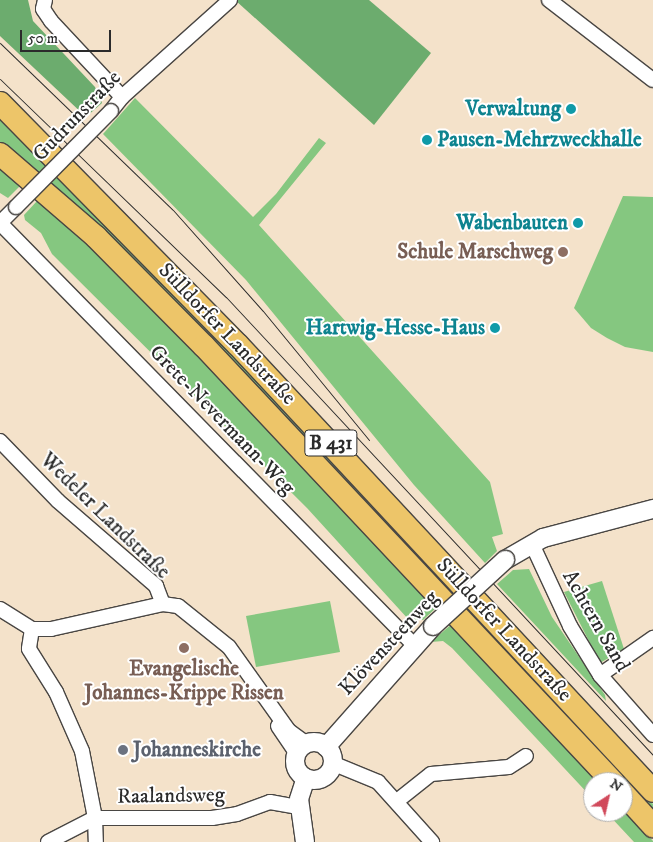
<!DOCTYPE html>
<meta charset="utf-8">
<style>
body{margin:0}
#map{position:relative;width:653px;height:842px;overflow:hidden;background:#f4e2ca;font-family:"IM FELL DW Pica",serif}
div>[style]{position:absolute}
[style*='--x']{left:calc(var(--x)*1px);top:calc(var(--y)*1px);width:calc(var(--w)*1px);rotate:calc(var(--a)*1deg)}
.green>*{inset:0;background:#85c780}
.forest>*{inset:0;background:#6cac6e}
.roads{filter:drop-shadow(1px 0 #494643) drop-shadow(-1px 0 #494643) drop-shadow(0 1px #494643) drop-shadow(0 -1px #494643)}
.minor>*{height:14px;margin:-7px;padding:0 7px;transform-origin:7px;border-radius:7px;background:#fff}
.tertiary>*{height:18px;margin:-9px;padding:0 9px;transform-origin:9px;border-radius:9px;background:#fff}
.tertiary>.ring{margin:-9px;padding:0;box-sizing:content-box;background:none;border:18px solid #fff;border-radius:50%}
.trunk>*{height:22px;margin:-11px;padding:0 11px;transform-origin:11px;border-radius:11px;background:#edc569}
.tram>*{height:1px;margin:-0.5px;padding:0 0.5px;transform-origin:0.5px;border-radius:0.5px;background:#2b2b2b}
.bridges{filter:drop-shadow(1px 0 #494643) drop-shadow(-1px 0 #494643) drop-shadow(0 1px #494643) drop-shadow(0 -1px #494643)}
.minor-bridge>*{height:14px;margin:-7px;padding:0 7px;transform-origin:7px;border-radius:7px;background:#fff}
.tertiary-bridge>*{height:18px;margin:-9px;padding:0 9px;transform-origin:9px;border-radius:9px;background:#fff}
.dots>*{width:14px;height:14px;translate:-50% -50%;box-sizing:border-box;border:2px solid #fff;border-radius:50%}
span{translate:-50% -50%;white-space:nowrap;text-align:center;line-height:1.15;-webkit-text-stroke:4px #fff;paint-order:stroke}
.shield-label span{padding:1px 4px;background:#fff;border:1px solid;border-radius:4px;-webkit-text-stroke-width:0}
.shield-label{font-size:20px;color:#2b2b2b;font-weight:700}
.culture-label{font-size:21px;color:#0d838f;font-weight:700}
.right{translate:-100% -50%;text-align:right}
.left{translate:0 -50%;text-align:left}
.street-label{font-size:21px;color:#2b2b2b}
.education-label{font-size:21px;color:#785e54;font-weight:700}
.worship-label{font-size:21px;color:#5b616d;font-weight:700}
.north{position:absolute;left:583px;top:772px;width:50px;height:50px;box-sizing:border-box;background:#fff;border:1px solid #aaa;border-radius:50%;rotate:35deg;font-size:14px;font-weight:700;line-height:20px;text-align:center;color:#2b2b2b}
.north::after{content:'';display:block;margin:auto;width:18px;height:22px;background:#d1495b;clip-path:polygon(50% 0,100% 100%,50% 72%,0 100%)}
.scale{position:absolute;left:20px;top:30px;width:91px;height:22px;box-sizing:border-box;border:2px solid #2b2b2b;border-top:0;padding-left:6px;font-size:15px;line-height:18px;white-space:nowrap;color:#2b2b2b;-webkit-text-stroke:4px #fff;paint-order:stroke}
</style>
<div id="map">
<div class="green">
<i style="clip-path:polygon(135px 98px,253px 217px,276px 194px,319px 138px,326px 143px,259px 225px,490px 482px,503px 534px,492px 537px,497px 551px,485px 563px,414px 485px,246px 280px,103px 134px)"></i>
<i style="clip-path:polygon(0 113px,169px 285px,454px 591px,449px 596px,0 147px)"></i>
<i style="clip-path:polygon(0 164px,23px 183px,8px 198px,0 193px)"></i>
<i style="clip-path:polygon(623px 196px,653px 197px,653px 352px,625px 347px,607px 338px,591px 328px,574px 308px)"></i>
<i style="clip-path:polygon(37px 201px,95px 252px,241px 399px,437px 607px,423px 620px,409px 620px,307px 508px,52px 254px,41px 233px,25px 220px,24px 215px)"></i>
<i style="clip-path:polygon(529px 569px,552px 617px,605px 695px,606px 701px,497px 584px,513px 570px)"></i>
<i style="clip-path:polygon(602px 581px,624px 649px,600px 663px,564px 592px)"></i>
<i style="clip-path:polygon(330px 601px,340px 652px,256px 667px,246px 616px)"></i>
<i style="clip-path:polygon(470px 606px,653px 804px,653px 815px,465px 612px)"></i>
<i style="clip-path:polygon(454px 622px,599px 782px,593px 782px,593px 799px,452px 648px,443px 641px,431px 642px)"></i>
<i style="clip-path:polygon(623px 808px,653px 841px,653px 842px,634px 842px,606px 812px,623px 812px)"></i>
</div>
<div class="forest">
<i style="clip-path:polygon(0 0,28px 0,33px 21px,95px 87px,102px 103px,86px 117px,0 36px)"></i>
<i style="clip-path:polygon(235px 0,369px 0,431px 53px,374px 125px)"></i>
</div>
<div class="roads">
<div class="minor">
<i style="--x:45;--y:0;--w:9;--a:103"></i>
<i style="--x:43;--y:9;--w:14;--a:56"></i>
<i style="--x:51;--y:21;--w:104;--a:46.9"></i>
<i style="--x:549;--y:0;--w:131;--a:37.6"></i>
<i style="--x:111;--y:111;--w:18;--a:-52"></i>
<i style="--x:122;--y:97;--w:145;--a:-41.9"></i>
<i style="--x:0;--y:223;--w:591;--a:45.55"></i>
<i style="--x:0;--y:223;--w:23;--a:-45"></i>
<i style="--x:0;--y:441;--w:83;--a:46"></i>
<i style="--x:58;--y:501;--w:130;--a:40.9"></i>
<i style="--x:156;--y:586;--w:19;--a:69"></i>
<i style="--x:532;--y:544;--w:90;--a:65.1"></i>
<i style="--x:570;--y:626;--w:57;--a:58.5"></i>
<i style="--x:600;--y:675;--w:80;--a:48.5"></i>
<i style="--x:0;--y:609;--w:38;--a:32"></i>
<i style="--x:32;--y:629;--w:19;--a:0"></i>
<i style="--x:51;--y:629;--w:115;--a:-12.6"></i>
<i style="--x:163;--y:604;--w:15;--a:8"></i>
<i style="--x:178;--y:606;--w:65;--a:38.8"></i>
<i style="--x:229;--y:647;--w:103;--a:54.5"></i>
<i style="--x:289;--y:731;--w:22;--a:36"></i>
<i style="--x:32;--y:629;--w:20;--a:99"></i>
<i style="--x:29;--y:649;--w:51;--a:57.9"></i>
<i style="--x:56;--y:692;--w:64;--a:66.2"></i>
<i style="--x:82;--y:751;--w:68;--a:79"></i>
<i style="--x:95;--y:818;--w:24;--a:88"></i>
<i style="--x:600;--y:675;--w:65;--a:-34.9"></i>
<i style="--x:278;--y:726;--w:34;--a:56"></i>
<i style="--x:332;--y:763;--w:50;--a:22.4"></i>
<i style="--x:378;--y:782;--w:81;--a:48"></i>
<i style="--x:397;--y:801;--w:43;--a:-38.5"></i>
<i style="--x:431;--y:774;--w:78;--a:-5.1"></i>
<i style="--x:509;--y:767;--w:20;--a:-33"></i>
<i style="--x:48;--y:842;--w:53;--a:-27.1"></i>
<i style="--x:95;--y:818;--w:117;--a:0"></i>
<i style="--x:212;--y:818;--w:25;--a:-9"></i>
<i style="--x:237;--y:814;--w:35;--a:-20"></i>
<i style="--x:270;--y:802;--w:29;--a:10"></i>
</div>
<div class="tertiary">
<i style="--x:505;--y:560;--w:44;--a:-30.1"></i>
<i style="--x:543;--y:538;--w:114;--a:-14.8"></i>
<i class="ring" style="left:295px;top:742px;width:20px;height:20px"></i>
<i style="--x:326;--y:747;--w:162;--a:-48.5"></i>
<i style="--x:305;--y:842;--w:43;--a:-97.9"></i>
<i style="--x:299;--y:799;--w:22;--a:-72"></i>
</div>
<div class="trunk">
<i style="--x:0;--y:103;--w:339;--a:45.5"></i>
<i style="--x:238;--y:345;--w:609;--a:47.06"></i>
<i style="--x:0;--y:154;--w:127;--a:40.8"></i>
<i style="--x:96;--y:237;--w:153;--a:45.3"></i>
<i style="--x:204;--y:346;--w:598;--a:46.83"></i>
<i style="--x:623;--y:793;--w:45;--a:47.7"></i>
</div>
</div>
<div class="tram">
<i style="--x:0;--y:43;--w:240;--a:44"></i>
<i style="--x:173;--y:210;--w:135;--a:48.3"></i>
<i style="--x:263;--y:311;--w:167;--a:50.6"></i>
<i style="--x:0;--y:79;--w:314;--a:44"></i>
<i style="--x:226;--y:297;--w:626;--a:47.01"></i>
</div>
<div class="bridges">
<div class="minor-bridge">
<i style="--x:16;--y:207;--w:135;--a:-45.3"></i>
</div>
<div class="tertiary-bridge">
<i style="--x:433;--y:626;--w:98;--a:-42.5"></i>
</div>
</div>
<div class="dots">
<i style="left:571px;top:109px;background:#0f9aa8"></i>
<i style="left:427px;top:140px;background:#0f9aa8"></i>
<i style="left:578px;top:223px;background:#0f9aa8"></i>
<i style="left:563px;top:252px;background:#8d6e63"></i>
<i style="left:495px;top:328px;background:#0f9aa8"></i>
<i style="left:184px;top:648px;background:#8d6e63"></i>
<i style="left:123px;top:750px;background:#6b7280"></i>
</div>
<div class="shield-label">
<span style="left:331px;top:443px">B 431</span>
</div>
<div class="culture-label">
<span class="right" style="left:561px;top:109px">Verwaltung</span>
<span class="left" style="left:437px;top:140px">Pausen-Mehrzweckhalle</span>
<span class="right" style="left:568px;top:223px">Wabenbauten</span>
<span class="right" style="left:485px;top:328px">Hartwig-Hesse-Haus</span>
</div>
<div class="street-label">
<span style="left:77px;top:116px;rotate:-46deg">Gudrunstraße</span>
<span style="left:227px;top:334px;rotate:46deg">Sülldorfer Landstraße</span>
<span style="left:222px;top:420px;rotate:46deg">Grete-Nevermann-Weg</span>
<span style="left:105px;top:516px;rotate:44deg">Wedeler Landstraße</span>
<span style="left:596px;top:621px;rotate:60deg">Achtern Sand</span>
<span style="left:504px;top:630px;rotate:47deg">Sülldorfer Landstraße</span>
<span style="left:389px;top:643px;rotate:-47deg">Klövensteenweg</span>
<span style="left:171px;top:796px;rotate:-1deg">Raalandsweg</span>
</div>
<div class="education-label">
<span class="right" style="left:553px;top:252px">Schule Marschweg</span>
<span style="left:184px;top:681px">Evangelische<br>Johannes-Krippe Rissen</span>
</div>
<div class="worship-label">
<span class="left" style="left:133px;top:750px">Johanneskirche</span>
</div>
<div class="north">N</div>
<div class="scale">50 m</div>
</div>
